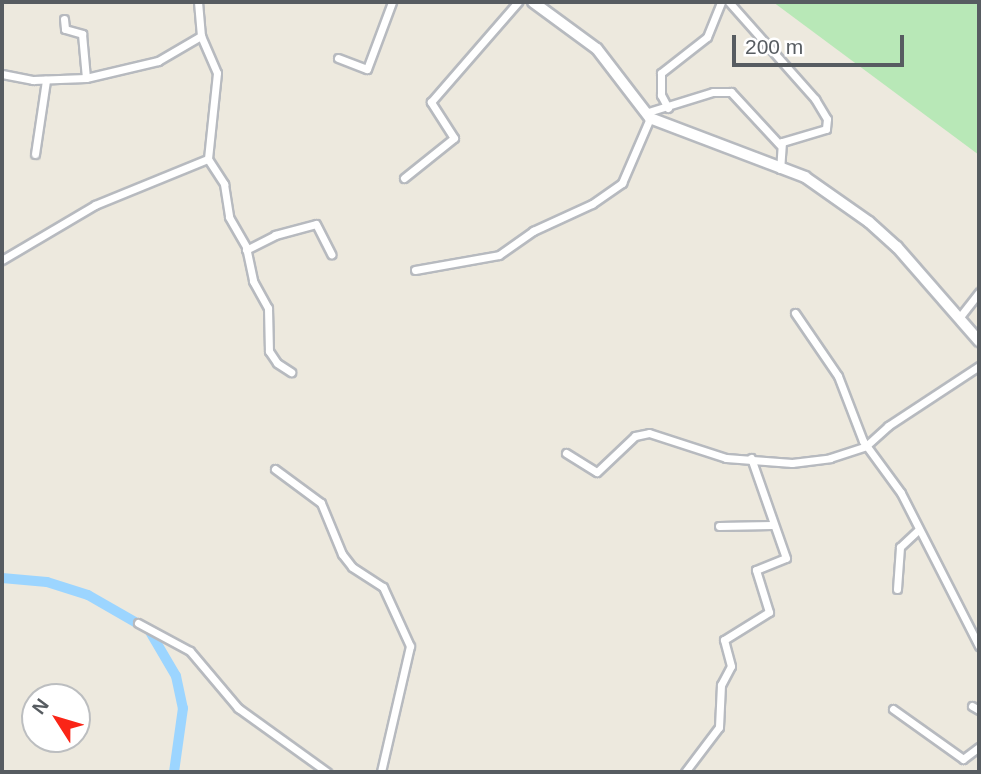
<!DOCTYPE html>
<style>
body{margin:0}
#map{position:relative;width:981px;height:774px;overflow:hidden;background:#ede9de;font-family:Helvetica,sans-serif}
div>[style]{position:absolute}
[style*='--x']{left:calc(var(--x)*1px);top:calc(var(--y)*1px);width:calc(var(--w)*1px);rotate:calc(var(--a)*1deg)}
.green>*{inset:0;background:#b8e8b7}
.river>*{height:10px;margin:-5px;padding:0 5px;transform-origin:5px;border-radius:5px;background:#9cd5ff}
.roads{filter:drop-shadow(2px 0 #b7babf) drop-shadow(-2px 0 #b7babf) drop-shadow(0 2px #b7babf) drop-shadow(0 -2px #b7babf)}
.street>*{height:7px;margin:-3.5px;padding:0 3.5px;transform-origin:3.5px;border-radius:3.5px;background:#fff}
.secondary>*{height:10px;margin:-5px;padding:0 5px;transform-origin:5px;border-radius:5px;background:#fff}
span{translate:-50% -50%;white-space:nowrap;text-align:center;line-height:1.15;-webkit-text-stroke:6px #fff;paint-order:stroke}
.frame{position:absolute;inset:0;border:4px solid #575c61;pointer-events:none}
.north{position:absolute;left:21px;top:683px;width:70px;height:70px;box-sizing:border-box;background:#fff;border:2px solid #bcbec0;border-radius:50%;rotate:307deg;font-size:19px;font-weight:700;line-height:28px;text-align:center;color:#575c61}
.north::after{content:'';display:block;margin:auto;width:24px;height:32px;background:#fa2517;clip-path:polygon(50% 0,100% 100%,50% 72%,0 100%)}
.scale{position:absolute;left:732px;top:35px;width:172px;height:32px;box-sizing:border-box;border:4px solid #575c61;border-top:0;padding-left:9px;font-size:21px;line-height:24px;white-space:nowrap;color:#575c61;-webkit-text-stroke:5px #fff;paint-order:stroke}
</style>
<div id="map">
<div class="green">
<i style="clip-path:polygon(773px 2px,979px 2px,979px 155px)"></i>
</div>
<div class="river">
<i style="--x:2;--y:578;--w:45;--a:5.1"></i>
<i style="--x:47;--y:582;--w:43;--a:17.6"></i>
<i style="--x:88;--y:595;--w:70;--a:29.8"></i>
<i style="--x:149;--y:630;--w:53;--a:59.6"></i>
<i style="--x:176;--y:676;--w:33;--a:78"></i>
<i style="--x:183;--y:708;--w:65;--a:98"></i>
</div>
<div class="roads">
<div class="street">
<i style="--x:729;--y:2;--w:130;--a:48.4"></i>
<i style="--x:815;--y:99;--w:23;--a:59"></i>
<i style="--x:827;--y:119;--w:10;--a:96"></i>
<i style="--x:826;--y:129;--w:46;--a:163.5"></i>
<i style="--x:782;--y:142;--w:27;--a:94"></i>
<i style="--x:64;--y:19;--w:10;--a:84"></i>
<i style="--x:65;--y:29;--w:18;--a:16"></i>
<i style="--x:82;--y:34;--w:44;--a:84.8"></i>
<i style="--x:201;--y:36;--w:40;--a:66.6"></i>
<i style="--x:217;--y:73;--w:86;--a:96"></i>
<i style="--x:208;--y:159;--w:30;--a:57"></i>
<i style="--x:224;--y:184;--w:33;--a:81"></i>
<i style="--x:229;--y:217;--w:34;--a:60"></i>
<i style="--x:246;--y:247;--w:35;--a:78"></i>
<i style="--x:253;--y:281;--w:31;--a:61"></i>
<i style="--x:268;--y:308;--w:43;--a:88.7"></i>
<i style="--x:269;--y:351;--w:14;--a:56"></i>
<i style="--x:277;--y:363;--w:17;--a:33"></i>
<i style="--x:338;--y:58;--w:31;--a:21"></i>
<i style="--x:367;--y:69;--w:72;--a:-69.5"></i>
<i style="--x:2;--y:74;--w:32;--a:11"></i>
<i style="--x:33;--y:80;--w:53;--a:-2.2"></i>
<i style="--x:86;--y:78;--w:74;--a:-13.3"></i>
<i style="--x:158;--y:61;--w:50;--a:-30.2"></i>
<i style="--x:201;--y:36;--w:34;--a:-95"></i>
<i style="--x:668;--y:108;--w:15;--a:-118"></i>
<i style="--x:661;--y:95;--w:22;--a:-90"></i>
<i style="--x:661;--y:73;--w:58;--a:-38"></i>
<i style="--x:707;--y:37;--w:38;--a:-68"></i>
<i style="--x:645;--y:113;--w:71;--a:-17.2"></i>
<i style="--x:713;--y:92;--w:18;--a:0"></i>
<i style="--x:731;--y:92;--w:72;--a:47.2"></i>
<i style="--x:35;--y:154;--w:75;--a:-81.5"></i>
<i style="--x:404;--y:178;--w:64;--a:-38.7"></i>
<i style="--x:454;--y:138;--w:43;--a:-122.6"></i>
<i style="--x:431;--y:102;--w:133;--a:-49"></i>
<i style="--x:246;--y:250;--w:33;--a:-27"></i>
<i style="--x:275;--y:235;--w:42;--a:-15"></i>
<i style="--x:316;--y:224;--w:34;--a:63"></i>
<i style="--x:2;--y:260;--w:108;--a:-30.6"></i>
<i style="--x:95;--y:205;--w:122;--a:-22.2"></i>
<i style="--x:415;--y:270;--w:85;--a:-10.1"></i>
<i style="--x:499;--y:255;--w:42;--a:-35.2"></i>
<i style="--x:533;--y:231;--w:65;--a:-24.6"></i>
<i style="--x:592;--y:204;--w:37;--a:-35"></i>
<i style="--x:622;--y:183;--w:71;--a:-66.7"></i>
<i style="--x:795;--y:313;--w:76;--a:55.7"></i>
<i style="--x:838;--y:376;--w:70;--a:69"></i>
<i style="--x:863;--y:441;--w:64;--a:53.8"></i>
<i style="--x:901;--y:493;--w:172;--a:63"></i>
<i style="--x:959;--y:318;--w:33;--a:-52"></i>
<i style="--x:566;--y:453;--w:36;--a:32"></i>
<i style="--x:597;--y:472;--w:52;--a:-43.5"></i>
<i style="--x:635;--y:436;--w:14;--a:-12"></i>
<i style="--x:649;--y:433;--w:81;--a:18"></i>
<i style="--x:726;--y:458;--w:66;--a:4.3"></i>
<i style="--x:792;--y:463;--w:38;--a:-7"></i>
<i style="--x:830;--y:458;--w:38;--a:-18"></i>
<i style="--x:866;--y:446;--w:30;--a:-42"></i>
<i style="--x:888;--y:426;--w:109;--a:-33.4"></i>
<i style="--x:275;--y:469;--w:57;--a:36.5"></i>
<i style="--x:321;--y:503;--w:55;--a:67.6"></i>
<i style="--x:342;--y:554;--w:16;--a:52"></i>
<i style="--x:352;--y:567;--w:37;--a:33"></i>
<i style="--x:383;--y:587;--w:65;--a:65.4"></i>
<i style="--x:410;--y:646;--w:129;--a:103"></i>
<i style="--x:719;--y:526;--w:53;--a:-1.1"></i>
<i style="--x:897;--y:589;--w:42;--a:-85.9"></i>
<i style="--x:900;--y:547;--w:23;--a:-43"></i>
<i style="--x:138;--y:623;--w:59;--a:28.3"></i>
<i style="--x:190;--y:651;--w:75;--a:49.9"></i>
<i style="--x:238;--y:708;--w:110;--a:35.7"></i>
<i style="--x:972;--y:706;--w:8;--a:30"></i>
<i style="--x:893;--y:709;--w:86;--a:35.5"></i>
<i style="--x:963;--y:759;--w:20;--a:-37"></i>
<i style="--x:685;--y:772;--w:56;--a:-52.9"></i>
<i style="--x:719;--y:727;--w:42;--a:-87.3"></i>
<i style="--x:721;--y:685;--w:21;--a:-62"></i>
<i style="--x:731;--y:666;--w:27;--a:-105"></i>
<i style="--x:724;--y:640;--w:53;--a:-31.9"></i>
<i style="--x:769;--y:612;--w:44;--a:-107.2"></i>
<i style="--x:756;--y:570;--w:32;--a:-22"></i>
<i style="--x:786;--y:558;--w:106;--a:-109.3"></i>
</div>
<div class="secondary">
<i style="--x:533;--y:2;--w:79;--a:36.3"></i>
<i style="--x:597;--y:49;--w:87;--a:52.5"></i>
<i style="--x:650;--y:118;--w:166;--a:20.8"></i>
<i style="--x:805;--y:177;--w:78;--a:35.1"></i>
<i style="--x:869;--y:222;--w:38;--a:42"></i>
<i style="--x:897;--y:247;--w:125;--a:48.9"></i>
</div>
</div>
<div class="frame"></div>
<div class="north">N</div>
<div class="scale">200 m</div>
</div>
